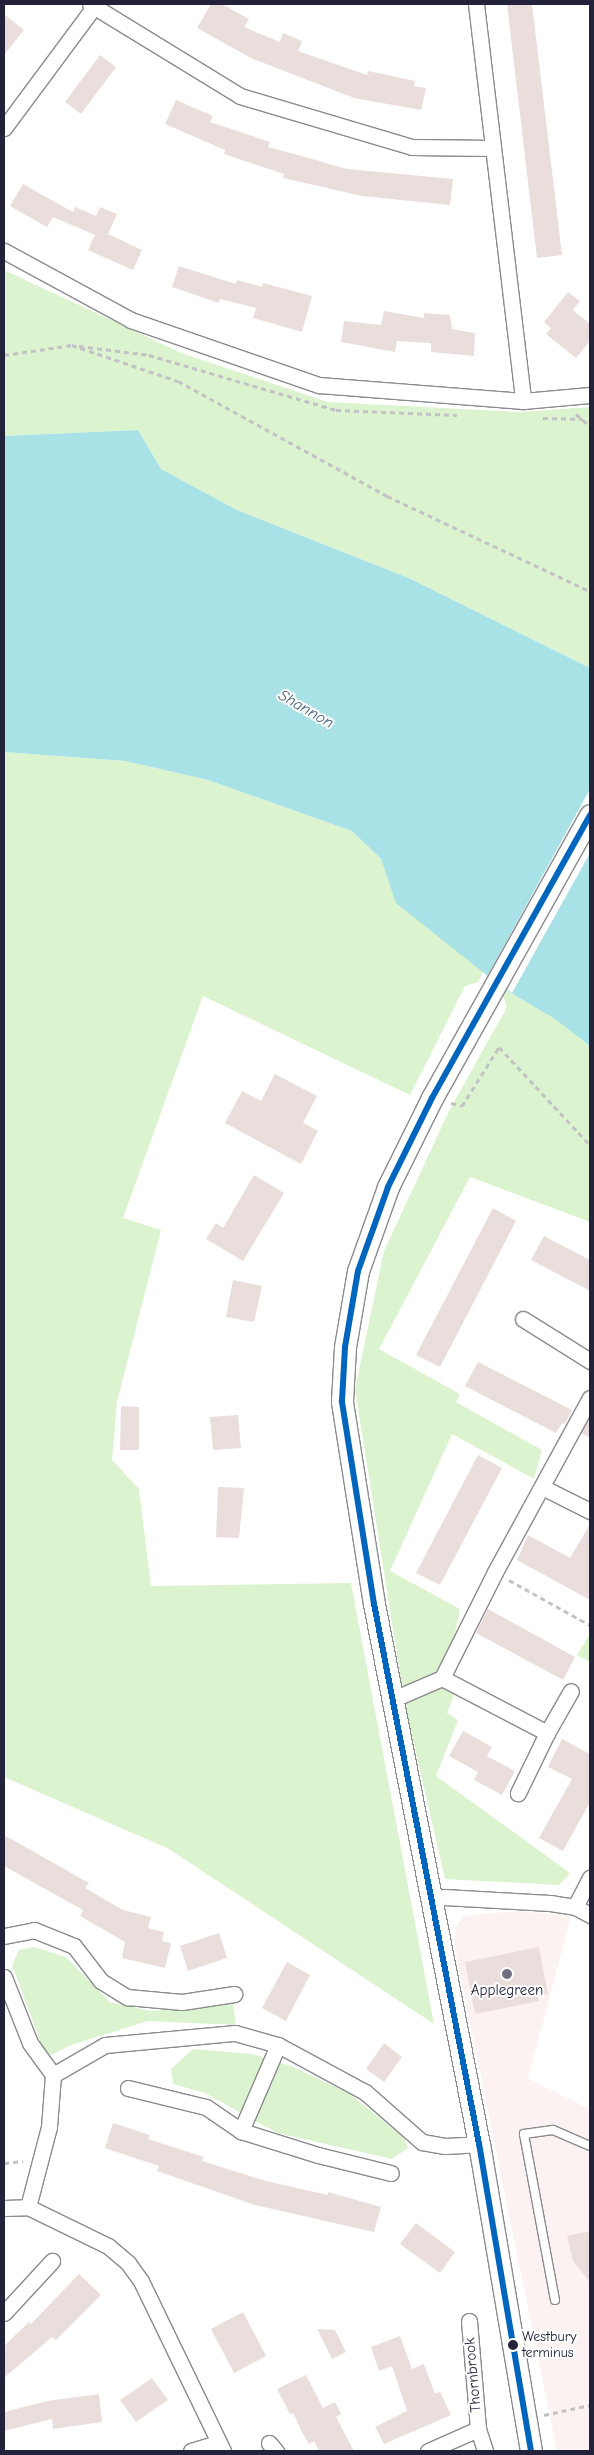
<!DOCTYPE html>
<style>
body{margin:0}
#map{position:relative;width:594px;height:2455px;overflow:hidden;background:#fff;font-family:"Comic Neue",sans-serif}
div>[style]{position:absolute}
[style*='--x']{left:calc(var(--x)*1px);top:calc(var(--y)*1px);width:calc(var(--w)*1px);rotate:calc(var(--a)*1deg)}
.built>*{inset:0;background:#fcf2f1}
.green>*{inset:0;background:#dcf3cf}
.water>*{inset:0;background:#a9e2e6}
.pier>*{inset:0;background:#fff}
.building>*{inset:0;background:#e9dedc}
.path>*{height:3px;margin-top:-1.5px;transform-origin:0;background:repeating-linear-gradient(90deg,#c2c2c4 0 5px,transparent 0 9px)}
.roads{filter:drop-shadow(1px 0 #8a8a8f) drop-shadow(-1px 0 #8a8a8f) drop-shadow(0 1px #8a8a8f) drop-shadow(0 -1px #8a8a8f)}
.service>*{height:8px;margin:-4px;padding:0 4px;transform-origin:4px;border-radius:4px;background:#fff}
.minor>*{height:15px;margin:-7.5px;padding:0 7.5px;transform-origin:7.5px;border-radius:7.5px;background:#fff}
.secondary>*{height:21px;margin:-10.5px;padding:0 10.5px;transform-origin:10.5px;border-radius:10.5px;background:#fff}
.bus-1>*{height:6px;margin:-3px;padding:0 3px;transform-origin:3px;border-radius:3px;background:#0065bd}
.dots>*{width:14px;height:14px;translate:-50% -50%;box-sizing:border-box;border:2px solid #fff;border-radius:50%}
span{translate:-50% -50%;white-space:nowrap;text-align:center;line-height:1.15;-webkit-text-stroke:4px #fff;paint-order:stroke}
.bus-label{font-size:14px;color:#22223b}
.left{translate:0 -50%;text-align:left}
.poi-label{font-size:15px;color:#22223b}
.street-label{font-size:15px;color:#22223b}
.water-label{font-size:16px;color:#446173;font-style:italic}
.frame{position:absolute;inset:0;border:5px solid #22223b;pointer-events:none}
</style>
<div id="map">
<div class="built">
<i style="clip-path:polygon(516px 1911px,571px 1916px,528px 2079px,590px 2109px,590px 2451px,557px 2451px,455px 1949px,455px 1928px,464px 1916px)"></i>
</div>
<div class="green">
<i style="clip-path:polygon(4px 270px,184px 354px,328px 402px,519px 412px,590px 407px,590px 668px,411px 579px,237px 510px,161px 469px,138px 430px,4px 436px)"></i>
<i style="clip-path:polygon(4px 752px,125px 761px,208px 780px,352px 831px,381px 859px,397px 903px,484px 971px,478px 982px,465px 986px,410px 1095px,203px 996px,123px 1218px,161px 1230px,117px 1402px,112px 1460px,139px 1489px,151px 1586px,351px 1583px,434px 2024px,169px 1849px,4px 1777px)"></i>
<i style="clip-path:polygon(504px 989px,555px 1019px,590px 1046px,590px 1222px,470px 1177px,379px 1349px,460px 1394px,456px 1402px,542px 1450px,534px 1479px,452px 1434px,390px 1571px,460px 1609px,445px 1682px,456px 1690px,447px 1713px,458px 1720px,436px 1776px,570px 1873px,559px 1885px,445px 1879px,405px 1705px,355px 1389px,384px 1251px,449px 1111px,507px 1007px,503px 997px)"></i>
<i style="clip-path:polygon(590px 1634px,590px 1662px,577px 1655px)"></i>
<i style="clip-path:polygon(34px 1947px,66px 1957px,110px 2002px,150px 2011px,233px 2004px,236px 2025px,148px 2021px,74px 2044px,51px 2055px,42px 2046px,12px 1965px,19px 1950px)"></i>
<i style="clip-path:polygon(193px 2049px,252px 2054px,291px 2066px,350px 2094px,404px 2138px,408px 2148px,392px 2159px,277px 2133px,205px 2093px,173px 2084px,171px 2069px)"></i>
</div>
<div class="water">
<i style="clip-path:polygon(138px 430px,161px 469px,237px 510px,411px 579px,590px 668px,590px 1046px,555px 1019px,504px 989px,396px 903px,381px 859px,352px 831px,208px 780px,125px 761px,4px 752px,4px 436px)"></i>
</div>
<div class="pier">
<i style="clip-path:polygon(590px 789px,590px 853px,512px 993px,488px 975px)"></i>
</div>
<div class="building">
<i style="clip-path:polygon(211px 4px,222px 4px,249px 19px,244px 27px,280px 42px,283px 33px,302px 41px,298px 51px,367px 75px,368px 71px,415px 81px,414px 86px,426px 88px,421px 110px,354px 98px,251px 58px,197px 28px)"></i>
<i style="clip-path:polygon(507px 4px,532px 4px,562px 255px,537px 258px)"></i>
<i style="clip-path:polygon(4px 14px,24px 30px,4px 55px)"></i>
<i style="clip-path:polygon(100px 55px,116px 67px,81px 114px,65px 102px)"></i>
<i style="clip-path:polygon(176px 100px,213px 116px,210px 122px,270px 142px,268px 147px,309px 158px,347px 169px,453px 179px,450px 205px,362px 196px,283px 178px,284px 174px,224px 154px,225px 150px,165px 124px)"></i>
<i style="clip-path:polygon(23px 184px,73px 212px,75px 207px,96px 216px,100px 207px,117px 214px,108px 234px,142px 250px,133px 270px,88px 250px,95px 235px,53px 217px,47px 227px,10px 206px)"></i>
<i style="clip-path:polygon(179px 266px,236px 284px,237px 280px,262px 287px,263px 283px,312px 296px,302px 332px,253px 318px,256px 308px,220px 299px,219px 303px,172px 287px)"></i>
<i style="clip-path:polygon(568px 292px,580px 301px,573px 310px,590px 324px,590px 341px,576px 358px,546px 334px,551px 328px,544px 322px)"></i>
<i style="clip-path:polygon(384px 311px,424px 318px,424px 313px,450px 315px,452px 329px,475px 333px,474px 356px,431px 352px,431px 343px,397px 341px,395px 352px,341px 342px,344px 321px,381px 325px)"></i>
<i style="clip-path:polygon(275px 1074px,317px 1096px,303px 1123px,318px 1131px,301px 1164px,225px 1123px,242px 1091px,261px 1101px)"></i>
<i style="clip-path:polygon(254px 1175px,284px 1193px,243px 1261px,206px 1239px,216px 1223px,223px 1228px)"></i>
<i style="clip-path:polygon(493px 1208px,516px 1221px,440px 1367px,416px 1355px)"></i>
<i style="clip-path:polygon(544px 1236px,590px 1260px,590px 1291px,531px 1260px)"></i>
<i style="clip-path:polygon(233px 1280px,262px 1286px,254px 1322px,226px 1317px)"></i>
<i style="clip-path:polygon(478px 1362px,572px 1410px,565px 1424px,562px 1423px,556px 1433px,465px 1386px)"></i>
<i style="clip-path:polygon(121px 1406px,139px 1407px,139px 1450px,120px 1450px)"></i>
<i style="clip-path:polygon(238px 1415px,241px 1448px,213px 1450px,210px 1417px)"></i>
<i style="clip-path:polygon(589px 1419px,590px 1420px,590px 1438px,581px 1433px)"></i>
<i style="clip-path:polygon(478px 1455px,502px 1468px,440px 1585px,416px 1573px)"></i>
<i style="clip-path:polygon(218px 1487px,244px 1488px,239px 1538px,216px 1537px)"></i>
<i style="clip-path:polygon(590px 1524px,590px 1600px,517px 1560px,528px 1535px,570px 1558px)"></i>
<i style="clip-path:polygon(488px 1609px,575px 1657px,563px 1680px,476px 1633px)"></i>
<i style="clip-path:polygon(463px 1731px,492px 1747px,487px 1756px,515px 1771px,502px 1795px,474px 1780px,478px 1772px,449px 1756px)"></i>
<i style="clip-path:polygon(562px 1739px,590px 1754px,590px 1802px,563px 1851px,539px 1838px,572px 1779px,548px 1767px)"></i>
<i style="clip-path:polygon(4px 1835px,89px 1883px,85px 1888px,123px 1910px,151px 1917px,148px 1928px,164px 1932px,162px 1941px,171px 1943px,165px 1968px,122px 1958px,125px 1942px,80px 1916px,83px 1910px,4px 1866px)"></i>
<i style="clip-path:polygon(219px 1933px,227px 1958px,188px 1971px,180px 1946px)"></i>
<i style="clip-path:polygon(539px 1947px,548px 1994px,538px 1996px,539px 2001px,475px 2014px,465px 1962px)"></i>
<i style="clip-path:polygon(287px 1962px,310px 1975px,286px 2021px,262px 2008px)"></i>
<i style="clip-path:polygon(384px 2043px,402px 2057px,384px 2082px,366px 2069px)"></i>
<i style="clip-path:polygon(113px 2123px,150px 2135px,148px 2139px,204px 2157px,202px 2161px,266px 2181px,328px 2195px,328px 2192px,381px 2207px,374px 2232px,255px 2205px,157px 2171px,159px 2166px,105px 2148px)"></i>
<i style="clip-path:polygon(416px 2223px,455px 2252px,440px 2273px,400px 2244px)"></i>
<i style="clip-path:polygon(590px 2231px,590px 2282px,573px 2261px,567px 2236px)"></i>
<i style="clip-path:polygon(79px 2274px,101px 2295px,56px 2340px,52px 2337px,4px 2378px,4px 2346px,29px 2322px,31px 2324px)"></i>
<i style="clip-path:polygon(243px 2312px,266px 2356px,234px 2373px,211px 2329px)"></i>
<i style="clip-path:polygon(317px 2329px,335px 2330px,346px 2352px,332px 2359px)"></i>
<i style="clip-path:polygon(400px 2336px,412px 2369px,424px 2364px,435px 2394px,440px 2392px,451px 2415px,384px 2444px,375px 2427px,407px 2411px,392px 2366px,379px 2371px,371px 2347px)"></i>
<i style="clip-path:polygon(306px 2375px,323px 2408px,335px 2402px,341px 2414px,336px 2417px,354px 2451px,319px 2451px,314px 2441px,309px 2444px,303px 2434px,293px 2413px,290px 2414px,277px 2389px)"></i>
<i style="clip-path:polygon(152px 2378px,168px 2400px,136px 2422px,120px 2400px)"></i>
<i style="clip-path:polygon(99px 2394px,102px 2422px,53px 2429px,52px 2419px,4px 2431px,4px 2412px,47px 2401px)"></i>
</div>
<div class="path">
<i style="--x:79;--y:346;--w:71;--a:7.3"></i>
<i style="--x:149;--y:355;--w:195;--a:16.4"></i>
<i style="--x:336;--y:410;--w:121;--a:2.4"></i>
<i style="--x:4;--y:355;--w:69;--a:-8.4"></i>
<i style="--x:72;--y:345;--w:112;--a:18.8"></i>
<i style="--x:178;--y:381;--w:239;--a:28.8"></i>
<i style="--x:387;--y:496;--w:224;--a:25.1"></i>
<i style="--x:576;--y:414;--w:18;--a:41"></i>
<i style="--x:543;--y:418;--w:40;--a:1.4"></i>
<i style="--x:451;--y:1103;--w:11;--a:15"></i>
<i style="--x:462;--y:1106;--w:70;--a:-57.9"></i>
<i style="--x:499;--y:1047;--w:134;--a:47.1"></i>
<i style="--x:509;--y:1580;--w:93;--a:29.1"></i>
<i style="--x:4;--y:2163;--w:19;--a:-6"></i>
<i style="--x:544;--y:2415;--w:47;--a:-12.3"></i>
</div>
<div class="roads">
<div class="service">
<i style="--x:555;--y:2300;--w:169;--a:-100.6"></i>
<i style="--x:524;--y:2134;--w:29;--a:-8"></i>
<i style="--x:553;--y:2130;--w:40;--a:23.4"></i>
</div>
<div class="minor">
<i style="--x:90;--y:4;--w:176;--a:31.5"></i>
<i style="--x:240;--y:96;--w:179;--a:16.5"></i>
<i style="--x:412;--y:147;--w:81;--a:0.7"></i>
<i style="--x:476;--y:4;--w:400;--a:83.2"></i>
<i style="--x:4;--y:128;--w:154;--a:-53.4"></i>
<i style="--x:4;--y:251;--w:145;--a:28.5"></i>
<i style="--x:131;--y:320;--w:199;--a:19.1"></i>
<i style="--x:319;--y:385;--w:205;--a:4.5"></i>
<i style="--x:523;--y:401;--w:67;--a:-5.1"></i>
<i style="--x:523;--y:1319;--w:79;--a:32.1"></i>
<i style="--x:542;--y:1487;--w:54;--a:26.6"></i>
<i style="--x:442;--y:1678;--w:119;--a:27.6"></i>
<i style="--x:547;--y:1733;--w:67;--a:115.8"></i>
<i style="--x:391;--y:1700;--w:56;--a:-23.3"></i>
<i style="--x:442;--y:1678;--w:119;--a:-63.4"></i>
<i style="--x:495;--y:1572;--w:198;--a:-61.4"></i>
<i style="--x:547;--y:1733;--w:48;--a:-60.3"></i>
<i style="--x:429;--y:1900;--w:15;--a:-11"></i>
<i style="--x:444;--y:1897;--w:106;--a:3.2"></i>
<i style="--x:550;--y:1903;--w:25;--a:9"></i>
<i style="--x:575;--y:1907;--w:17;--a:28"></i>
<i style="--x:575;--y:1907;--w:33;--a:-63"></i>
<i style="--x:4;--y:1936;--w:31;--a:-11"></i>
<i style="--x:34;--y:1930;--w:43;--a:21.8"></i>
<i style="--x:74;--y:1946;--w:44;--a:52.4"></i>
<i style="--x:101;--y:1981;--w:31;--a:32"></i>
<i style="--x:127;--y:1997;--w:55;--a:5.2"></i>
<i style="--x:182;--y:2002;--w:53;--a:-8.7"></i>
<i style="--x:4;--y:1977;--w:71;--a:68.5"></i>
<i style="--x:30;--y:2043;--w:39;--a:54"></i>
<i style="--x:278;--y:2045;--w:94;--a:113.3"></i>
<i style="--x:241;--y:2131;--w:81;--a:17.3"></i>
<i style="--x:318;--y:2155;--w:75;--a:13.9"></i>
<i style="--x:128;--y:2088;--w:80;--a:13.7"></i>
<i style="--x:206;--y:2107;--w:42;--a:34.4"></i>
<i style="--x:28;--y:2207;--w:83;--a:-75.3"></i>
<i style="--x:49;--y:2127;--w:52;--a:-85.6"></i>
<i style="--x:53;--y:2075;--w:60;--a:-30"></i>
<i style="--x:105;--y:2045;--w:131;--a:-5.3"></i>
<i style="--x:235;--y:2033;--w:45;--a:15.6"></i>
<i style="--x:278;--y:2045;--w:99;--a:28.4"></i>
<i style="--x:365;--y:2092;--w:76;--a:41.3"></i>
<i style="--x:422;--y:2142;--w:23;--a:10"></i>
<i style="--x:445;--y:2146;--w:34;--a:-3"></i>
<i style="--x:4;--y:2208;--w:24;--a:-2"></i>
<i style="--x:28;--y:2207;--w:89;--a:26"></i>
<i style="--x:108;--y:2246;--w:26;--a:40"></i>
<i style="--x:128;--y:2263;--w:22;--a:54"></i>
<i style="--x:141;--y:2281;--w:189;--a:64.2"></i>
<i style="--x:4;--y:2313;--w:71;--a:-47.3"></i>
<i style="--x:469;--y:2321;--w:108;--a:85.2"></i>
<i style="--x:269;--y:2443;--w:11;--a:49"></i>
<i style="--x:191;--y:2451;--w:27;--a:-17"></i>
<i style="--x:428;--y:2451;--w:55;--a:-23.7"></i>
<i style="--x:478;--y:2429;--w:23;--a:72"></i>
</div>
<div class="secondary">
<i style="--x:531;--y:2451;--w:311;--a:-99.6"></i>
<i style="--x:479;--y:2144;--w:550;--a:-101"></i>
<i style="--x:374;--y:1604;--w:206;--a:-99"></i>
<i style="--x:342;--y:1401;--w:54;--a:-86.8"></i>
<i style="--x:345;--y:1347;--w:77;--a:-80.3"></i>
<i style="--x:358;--y:1271;--w:89;--a:-70.3"></i>
<i style="--x:388;--y:1187;--w:99;--a:-63.7"></i>
<i style="--x:432;--y:1098;--w:324;--a:-60.8"></i>
</div>
</div>
<div class="bus-1">
<i style="--x:531;--y:2451;--w:311;--a:-99.6"></i>
<i style="--x:479;--y:2144;--w:550;--a:-101"></i>
<i style="--x:374;--y:1604;--w:206;--a:-99"></i>
<i style="--x:342;--y:1401;--w:54;--a:-86.8"></i>
<i style="--x:345;--y:1347;--w:77;--a:-80.3"></i>
<i style="--x:358;--y:1271;--w:89;--a:-70.3"></i>
<i style="--x:388;--y:1187;--w:99;--a:-63.7"></i>
<i style="--x:432;--y:1098;--w:324;--a:-60.8"></i>
</div>
<div class="dots">
<i style="left:507px;top:1974px;background:#6f6f80"></i>
<i style="left:513px;top:2345px;background:#22223b"></i>
</div>
<div class="bus-label">
<span class="left" style="left:522px;top:2345px">Westbury<br>terminus</span>
</div>
<div class="poi-label">
<span style="left:507px;top:1991px">Applegreen</span>
</div>
<div class="street-label">
<span style="left:473px;top:2375px;rotate:-95deg">Thornbrook</span>
</div>
<div class="water-label">
<span style="left:306px;top:709px;rotate:30deg">Shannon</span>
</div>
<div class="frame"></div>
</div>
